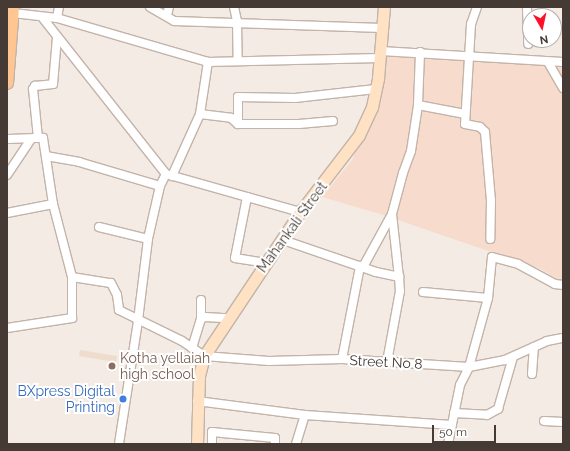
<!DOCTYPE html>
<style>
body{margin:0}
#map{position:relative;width:570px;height:451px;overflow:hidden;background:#f4ebe4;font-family:Raleway,sans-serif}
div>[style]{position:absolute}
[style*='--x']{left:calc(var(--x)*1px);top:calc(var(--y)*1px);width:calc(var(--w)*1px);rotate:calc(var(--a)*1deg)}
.commercial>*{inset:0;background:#f7dccd}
.education>*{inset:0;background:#eeddcd}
.roads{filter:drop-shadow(1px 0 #c3b3a9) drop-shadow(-1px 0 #c3b3a9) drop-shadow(0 1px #c3b3a9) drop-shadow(0 -1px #c3b3a9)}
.street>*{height:8px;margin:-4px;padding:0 4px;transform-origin:4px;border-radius:4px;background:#fff}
.secondary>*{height:11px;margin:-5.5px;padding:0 5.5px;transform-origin:5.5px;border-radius:5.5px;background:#ffe2c3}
.primary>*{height:12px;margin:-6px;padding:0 6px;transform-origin:6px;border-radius:6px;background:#ffc692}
.dots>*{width:11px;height:11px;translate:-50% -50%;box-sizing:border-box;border:2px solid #fff;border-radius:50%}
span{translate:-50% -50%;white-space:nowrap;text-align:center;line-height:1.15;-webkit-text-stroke:4px #fff;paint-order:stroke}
.street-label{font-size:14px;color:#463a34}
.education-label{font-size:14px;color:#785e54}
.left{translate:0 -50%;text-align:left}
.shop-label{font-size:14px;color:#366cbe}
.right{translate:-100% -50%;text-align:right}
.frame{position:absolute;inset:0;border:8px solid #463a34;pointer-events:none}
.north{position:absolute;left:522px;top:8px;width:40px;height:40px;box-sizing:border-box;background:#fff;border:1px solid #b5b0ae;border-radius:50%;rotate:171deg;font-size:11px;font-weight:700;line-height:16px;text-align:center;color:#463a34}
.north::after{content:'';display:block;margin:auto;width:14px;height:18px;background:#ff1026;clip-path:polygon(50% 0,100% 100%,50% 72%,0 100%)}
.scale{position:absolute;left:432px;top:425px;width:64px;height:18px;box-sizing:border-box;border:2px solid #463a34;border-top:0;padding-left:5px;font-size:12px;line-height:14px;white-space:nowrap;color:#463a34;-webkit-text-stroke:3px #fff;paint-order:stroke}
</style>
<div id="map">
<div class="commercial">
<i style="clip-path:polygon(384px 55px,563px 62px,563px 283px,541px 269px,380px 214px,322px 197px,352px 160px,372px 110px)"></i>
</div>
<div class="education">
<i style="clip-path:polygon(80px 350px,117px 356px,115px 372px,108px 371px,109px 361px,79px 356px)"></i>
</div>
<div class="roads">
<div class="street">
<i style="--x:150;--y:7;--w:28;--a:30"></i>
<i style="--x:174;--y:21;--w:208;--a:1.9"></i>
<i style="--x:234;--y:7;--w:14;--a:78"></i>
<i style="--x:237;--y:21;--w:39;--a:89"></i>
<i style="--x:477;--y:7;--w:18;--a:109"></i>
<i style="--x:471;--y:24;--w:100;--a:93.4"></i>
<i style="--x:465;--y:124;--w:15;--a:11"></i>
<i style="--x:480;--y:127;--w:7;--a:45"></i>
<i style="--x:485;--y:132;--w:68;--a:85"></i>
<i style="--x:491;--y:200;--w:39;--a:91"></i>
<i style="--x:527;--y:7;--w:37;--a:88"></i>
<i style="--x:13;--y:13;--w:44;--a:6.5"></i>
<i style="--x:57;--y:18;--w:157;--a:16.2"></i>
<i style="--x:208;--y:62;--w:172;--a:-1.3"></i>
<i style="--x:167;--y:15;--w:8;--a:-76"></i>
<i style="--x:42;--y:17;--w:200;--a:51.7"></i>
<i style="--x:166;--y:174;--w:13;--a:117"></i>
<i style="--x:160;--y:186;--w:54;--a:102.8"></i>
<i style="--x:148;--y:239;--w:83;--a:97"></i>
<i style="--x:138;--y:321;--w:124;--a:98.8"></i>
<i style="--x:57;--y:18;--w:11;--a:-80"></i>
<i style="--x:381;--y:51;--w:182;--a:3.5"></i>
<i style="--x:548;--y:62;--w:30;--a:60"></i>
<i style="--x:418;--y:105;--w:48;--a:10.8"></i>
<i style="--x:200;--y:114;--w:31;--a:7"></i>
<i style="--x:231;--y:118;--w:9;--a:41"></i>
<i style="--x:238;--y:124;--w:61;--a:0"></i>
<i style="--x:299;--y:124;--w:34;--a:-5"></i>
<i style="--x:238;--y:124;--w:27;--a:-90"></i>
<i style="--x:238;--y:97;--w:57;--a:1"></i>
<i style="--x:295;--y:98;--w:81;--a:-6.4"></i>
<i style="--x:38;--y:138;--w:49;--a:-95.8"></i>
<i style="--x:33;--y:89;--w:4;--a:-56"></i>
<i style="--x:35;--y:86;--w:18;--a:-6"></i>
<i style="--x:53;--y:84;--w:47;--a:-85.1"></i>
<i style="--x:8;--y:139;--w:35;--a:-2"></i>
<i style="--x:43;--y:138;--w:67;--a:81.4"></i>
<i style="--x:46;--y:156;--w:34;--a:10"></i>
<i style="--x:79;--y:162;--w:84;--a:16.5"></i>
<i style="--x:166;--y:174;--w:139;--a:15.8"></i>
<i style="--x:7;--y:175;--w:43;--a:-56.3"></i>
<i style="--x:172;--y:176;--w:68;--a:-65.7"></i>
<i style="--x:200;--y:114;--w:53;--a:-81.3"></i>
<i style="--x:247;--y:197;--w:62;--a:101.1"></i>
<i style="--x:235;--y:258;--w:31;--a:9"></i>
<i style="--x:7;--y:213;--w:47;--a:-11.1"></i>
<i style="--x:53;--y:204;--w:75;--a:75.4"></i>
<i style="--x:72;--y:277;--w:39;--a:9"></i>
<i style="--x:111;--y:283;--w:13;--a:63"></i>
<i style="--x:117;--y:295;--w:15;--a:82"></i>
<i style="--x:119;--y:310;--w:70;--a:26.2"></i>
<i style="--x:182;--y:341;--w:27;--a:34"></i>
<i style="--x:204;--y:356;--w:65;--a:4.4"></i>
<i style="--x:269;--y:361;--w:73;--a:-1.6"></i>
<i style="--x:342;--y:359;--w:127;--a:3.6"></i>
<i style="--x:469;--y:367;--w:37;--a:-11"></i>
<i style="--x:505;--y:360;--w:46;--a:-24.3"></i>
<i style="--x:547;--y:341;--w:16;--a:-11"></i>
<i style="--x:392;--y:214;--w:63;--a:83.7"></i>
<i style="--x:99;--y:227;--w:50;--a:13.8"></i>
<i style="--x:283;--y:240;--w:98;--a:19"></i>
<i style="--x:376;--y:272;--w:24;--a:12"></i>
<i style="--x:399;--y:277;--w:14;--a:86"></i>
<i style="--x:400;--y:291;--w:72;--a:100.4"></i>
<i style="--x:363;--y:267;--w:60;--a:-61.3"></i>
<i style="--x:392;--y:214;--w:42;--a:-75"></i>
<i style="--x:403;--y:173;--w:23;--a:-70"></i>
<i style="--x:411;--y:151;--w:47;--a:-81.3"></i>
<i style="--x:418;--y:105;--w:53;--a:-87.8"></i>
<i style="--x:423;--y:292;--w:65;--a:5.3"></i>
<i style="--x:201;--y:300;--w:19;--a:90"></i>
<i style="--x:7;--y:328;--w:66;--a:-8.7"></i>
<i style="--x:72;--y:318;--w:41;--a:-90"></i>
<i style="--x:192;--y:348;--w:30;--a:-73"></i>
<i style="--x:201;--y:319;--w:4;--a:-27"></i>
<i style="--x:205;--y:317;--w:22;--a:3"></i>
<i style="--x:342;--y:359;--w:95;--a:-79"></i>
<i style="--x:532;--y:374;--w:27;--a:-86"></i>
<i style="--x:197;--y:401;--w:109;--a:7.4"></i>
<i style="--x:305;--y:415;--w:147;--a:3.9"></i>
<i style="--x:454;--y:413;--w:33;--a:3"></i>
<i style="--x:487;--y:415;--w:13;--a:-29"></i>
<i style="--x:498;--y:409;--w:54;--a:-73.9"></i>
<i style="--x:544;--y:421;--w:19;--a:3"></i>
<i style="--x:212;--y:444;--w:12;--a:-90"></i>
<i style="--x:212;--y:432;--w:63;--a:5.4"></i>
<i style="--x:275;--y:438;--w:6;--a:90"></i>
<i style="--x:296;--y:444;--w:30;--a:-73"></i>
<i style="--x:448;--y:444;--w:60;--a:-78.5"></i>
<i style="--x:460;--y:385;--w:20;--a:-63"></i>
<i style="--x:469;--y:367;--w:72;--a:-74.6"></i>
<i style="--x:488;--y:298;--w:41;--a:-84.4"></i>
<i style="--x:492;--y:257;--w:27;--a:15"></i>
<i style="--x:518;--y:264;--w:42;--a:28.4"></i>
<i style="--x:555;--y:284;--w:8;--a:7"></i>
</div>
<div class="secondary">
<i style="--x:197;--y:444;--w:68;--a:-88.3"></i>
<i style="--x:199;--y:376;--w:21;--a:-76"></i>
<i style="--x:204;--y:356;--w:173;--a:-56.3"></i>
<i style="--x:300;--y:212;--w:97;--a:-52.5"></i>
<i style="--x:359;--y:135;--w:31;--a:-65"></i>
<i style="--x:372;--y:107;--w:30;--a:-78"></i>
<i style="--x:378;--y:78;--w:71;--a:-85.2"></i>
</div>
<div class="primary">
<i style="--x:7;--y:83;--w:76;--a:-85.5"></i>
</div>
</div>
<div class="dots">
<i style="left:112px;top:366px;background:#8d6e63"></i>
<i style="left:123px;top:399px;background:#3f7fe0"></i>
</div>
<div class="street-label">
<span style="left:292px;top:227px;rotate:-54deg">Mahankali Street</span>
<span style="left:386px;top:362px;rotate:3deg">Street No 8</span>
</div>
<div class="education-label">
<span class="left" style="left:120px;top:366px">Kotha yellaiah<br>high school</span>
</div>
<div class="shop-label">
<span class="right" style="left:115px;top:399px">BXpress Digital<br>Printing</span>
</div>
<div class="frame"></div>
<div class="north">N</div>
<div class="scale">50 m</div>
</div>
